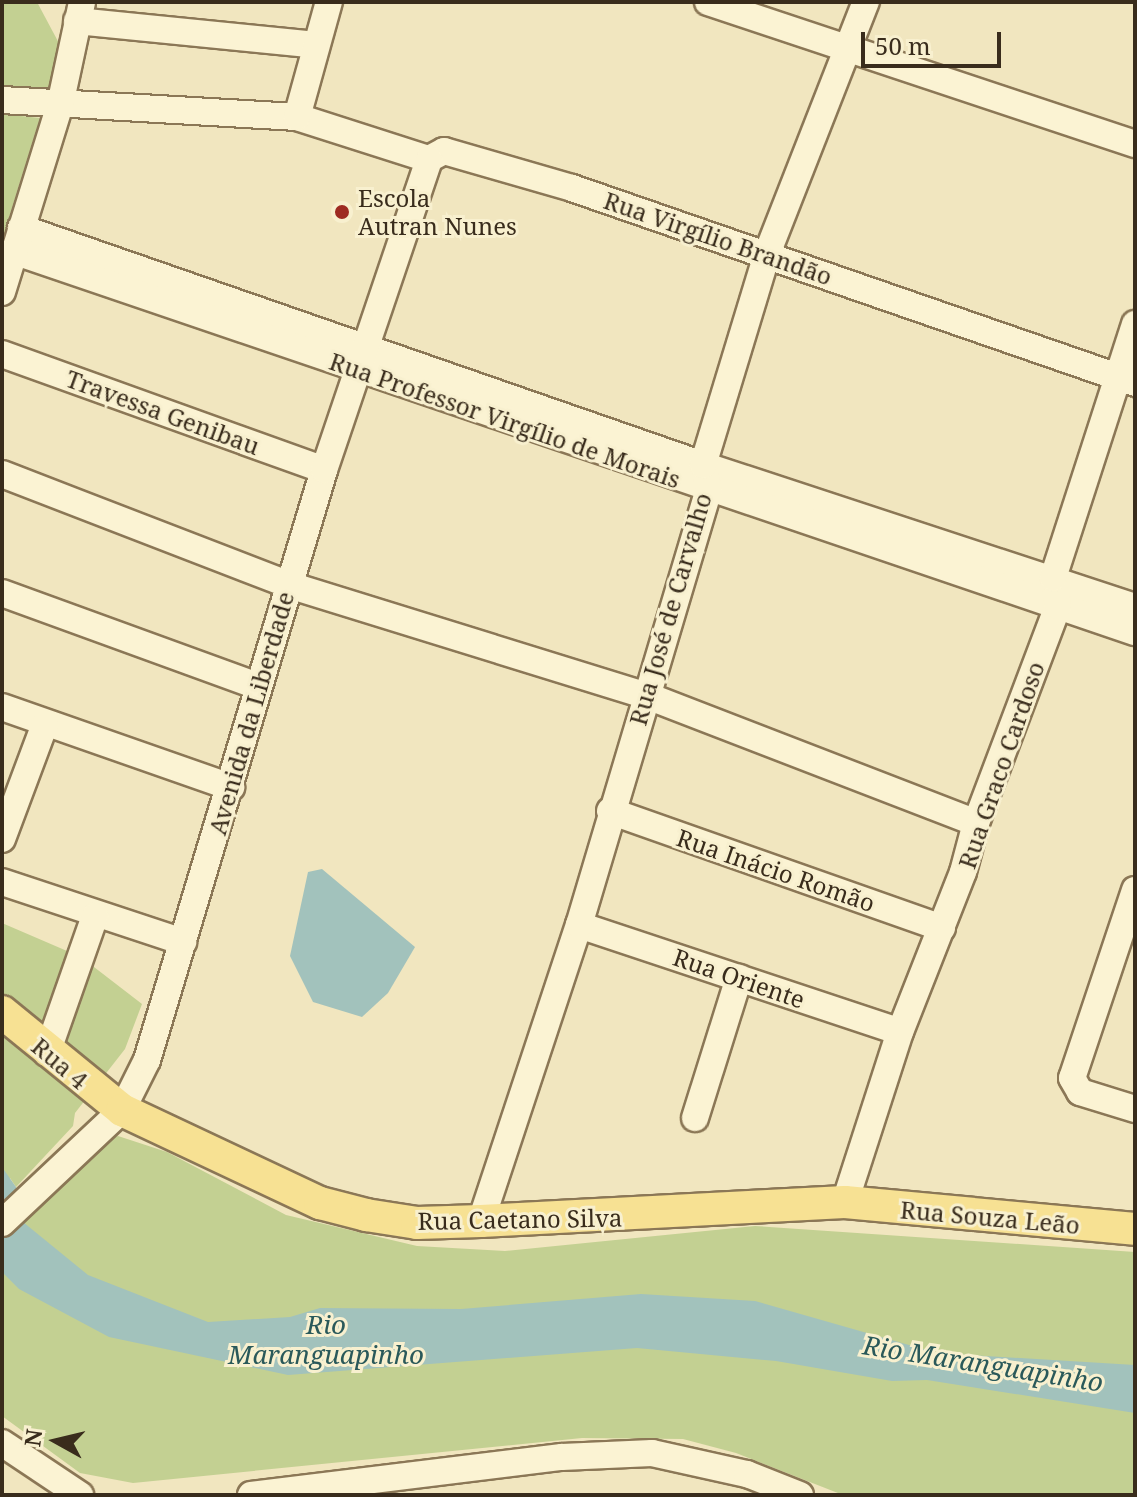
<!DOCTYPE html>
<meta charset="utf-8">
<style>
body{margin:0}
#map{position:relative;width:1137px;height:1497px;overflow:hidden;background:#f1e6bf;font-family:"Noto Serif",serif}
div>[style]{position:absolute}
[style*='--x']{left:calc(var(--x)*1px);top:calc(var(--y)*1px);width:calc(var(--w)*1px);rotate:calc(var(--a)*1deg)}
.green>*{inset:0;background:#c3d092}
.water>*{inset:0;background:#a2c2bc}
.roads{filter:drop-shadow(2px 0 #8b7756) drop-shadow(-2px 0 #8b7756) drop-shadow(0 2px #8b7756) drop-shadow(0 -2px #8b7756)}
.minor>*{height:26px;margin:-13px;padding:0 13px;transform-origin:13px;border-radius:13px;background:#fbf3d3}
.major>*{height:32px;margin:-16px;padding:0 16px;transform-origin:16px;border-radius:16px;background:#f7e193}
.dots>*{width:22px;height:22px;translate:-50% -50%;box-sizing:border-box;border:4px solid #f8f0cf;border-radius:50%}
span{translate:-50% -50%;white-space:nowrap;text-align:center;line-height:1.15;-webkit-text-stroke:6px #f8f0cf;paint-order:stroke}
.poi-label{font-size:24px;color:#392c1c}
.left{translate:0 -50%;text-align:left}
.street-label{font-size:24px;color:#392c1c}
.water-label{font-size:26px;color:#2a595a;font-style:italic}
.frame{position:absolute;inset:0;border:4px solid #392c1c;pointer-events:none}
.north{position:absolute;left:16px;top:1401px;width:80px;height:80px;-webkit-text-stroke:6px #f8f0cf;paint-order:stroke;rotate:278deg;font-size:22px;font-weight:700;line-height:32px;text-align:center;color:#392c1c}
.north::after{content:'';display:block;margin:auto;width:28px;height:36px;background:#392c1c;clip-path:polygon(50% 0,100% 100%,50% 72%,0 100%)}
.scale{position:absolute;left:861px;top:32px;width:140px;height:36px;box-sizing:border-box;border:4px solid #392c1c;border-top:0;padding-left:10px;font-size:24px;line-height:28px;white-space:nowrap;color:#392c1c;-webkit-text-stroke:6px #f8f0cf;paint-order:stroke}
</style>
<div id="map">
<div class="green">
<i style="clip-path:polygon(2px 2px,37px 2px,69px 62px,65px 94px,2px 92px)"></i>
<i style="clip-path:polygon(2px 114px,40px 118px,2px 240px)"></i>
<i style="clip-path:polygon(2px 923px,81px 957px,142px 1004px,125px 1049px,75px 1113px,73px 1126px,16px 1187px,10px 1178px,2px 1186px)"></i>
<i style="clip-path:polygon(118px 1136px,167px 1152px,286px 1215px,417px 1246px,505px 1251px,755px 1226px,1135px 1252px,1135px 1495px,843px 1495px,736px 1453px,683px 1439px,582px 1438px,133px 1483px,80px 1473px,2px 1416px,2px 1244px,101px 1141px)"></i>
</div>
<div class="water">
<i style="clip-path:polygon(322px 869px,415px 947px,388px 993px,362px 1017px,313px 1002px,290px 956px,308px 872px)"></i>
<i style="clip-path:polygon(2px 1167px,16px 1187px,23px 1222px,88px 1275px,208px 1322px,290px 1317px,320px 1308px,461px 1309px,641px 1294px,755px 1301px,937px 1353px,1135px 1365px,1135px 1413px,927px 1380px,892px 1381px,776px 1361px,637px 1348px,288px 1375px,109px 1337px,19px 1289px,2px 1272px)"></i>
</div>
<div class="roads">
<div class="minor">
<i style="--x:708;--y:2;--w:450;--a:18.4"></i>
<i style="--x:77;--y:21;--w:240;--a:5.7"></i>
<i style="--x:2;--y:100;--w:295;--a:3.3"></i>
<i style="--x:297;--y:117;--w:139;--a:17.7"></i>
<i style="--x:429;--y:159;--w:17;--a:-28"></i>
<i style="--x:444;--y:151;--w:133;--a:16.1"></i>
<i style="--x:572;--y:188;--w:596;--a:19.1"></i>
<i style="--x:297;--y:117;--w:119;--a:-74.5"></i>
<i style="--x:21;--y:228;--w:722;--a:19.16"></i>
<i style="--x:703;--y:465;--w:455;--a:18.2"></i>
<i style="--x:13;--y:251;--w:1185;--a:18.76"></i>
<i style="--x:2;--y:292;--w:196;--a:-72.8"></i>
<i style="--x:60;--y:105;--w:105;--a:-77.9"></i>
<i style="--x:2;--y:354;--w:342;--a:19.8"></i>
<i style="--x:2;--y:474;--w:308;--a:21.1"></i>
<i style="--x:289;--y:585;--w:373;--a:17.2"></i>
<i style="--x:645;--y:695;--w:355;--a:21.1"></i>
<i style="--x:2;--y:593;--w:272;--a:20"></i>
<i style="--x:2;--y:707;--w:243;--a:19.3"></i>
<i style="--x:610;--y:811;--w:352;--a:19.4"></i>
<i style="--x:2;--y:839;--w:123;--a:-69.5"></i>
<i style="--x:2;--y:882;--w:191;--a:18.3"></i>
<i style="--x:1135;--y:890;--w:198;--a:108.5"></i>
<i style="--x:1072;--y:1078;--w:16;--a:60"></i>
<i style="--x:1080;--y:1092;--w:58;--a:17.2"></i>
<i style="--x:579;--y:925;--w:338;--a:18.4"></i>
<i style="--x:47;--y:1053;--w:145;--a:-70.7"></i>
<i style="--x:695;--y:1118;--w:147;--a:-72.6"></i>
<i style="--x:845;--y:1202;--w:179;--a:-72.1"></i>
<i style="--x:900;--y:1032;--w:172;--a:-68.5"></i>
<i style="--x:963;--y:872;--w:51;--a:-75.1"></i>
<i style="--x:976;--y:823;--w:232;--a:-69.3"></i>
<i style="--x:1058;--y:606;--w:28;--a:-100"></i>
<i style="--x:1053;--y:578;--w:267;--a:-72.1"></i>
<i style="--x:481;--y:1221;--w:312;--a:-71.7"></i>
<i style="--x:579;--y:925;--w:454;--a:-73.4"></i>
<i style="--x:709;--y:490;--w:26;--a:-103"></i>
<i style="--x:703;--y:465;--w:220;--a:-73.1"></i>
<i style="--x:767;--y:254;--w:271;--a:-68.6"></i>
<i style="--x:2;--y:1223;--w:165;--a:-43.3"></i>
<i style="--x:122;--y:1110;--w:56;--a:-63.4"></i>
<i style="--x:147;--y:1060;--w:616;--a:-73.3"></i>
<i style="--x:324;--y:470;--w:328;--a:-71.3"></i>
<i style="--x:2;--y:1443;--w:94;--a:33.7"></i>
<i style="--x:251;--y:1495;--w:313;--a:-7"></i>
<i style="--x:562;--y:1457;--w:90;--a:-2.5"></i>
<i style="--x:652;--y:1453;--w:97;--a:12.5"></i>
<i style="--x:747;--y:1474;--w:57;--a:21.6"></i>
</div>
<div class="major">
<i style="--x:2;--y:1012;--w:155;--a:39.2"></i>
<i style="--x:122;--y:1110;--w:219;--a:25.2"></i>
<i style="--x:320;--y:1203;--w:48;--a:14.6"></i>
<i style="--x:366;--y:1215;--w:52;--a:8.9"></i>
<i style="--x:417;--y:1223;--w:64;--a:-1.8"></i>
<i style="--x:481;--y:1221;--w:364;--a:-3"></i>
<i style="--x:845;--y:1202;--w:291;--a:5.3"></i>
</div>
</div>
<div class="dots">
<i style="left:342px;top:212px;background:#9e2b22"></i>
</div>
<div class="poi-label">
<span class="left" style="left:358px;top:212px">Escola<br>Autran Nunes</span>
</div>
<div class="street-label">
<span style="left:718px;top:238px;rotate:19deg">Rua Virgílio Brandão</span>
<span style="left:163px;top:412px;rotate:20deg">Travessa Genibau</span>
<span style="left:505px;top:420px;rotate:19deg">Rua Professor Virgílio de Morais</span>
<span style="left:670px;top:609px;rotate:-74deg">Rua José de Carvalho</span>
<span style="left:251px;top:713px;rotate:-74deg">Avenida da Liberdade</span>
<span style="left:1001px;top:765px;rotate:-71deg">Rua Graco Cardoso</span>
<span style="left:776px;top:870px;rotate:19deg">Rua Inácio Romão</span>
<span style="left:739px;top:978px;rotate:19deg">Rua Oriente</span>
<span style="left:60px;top:1063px;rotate:40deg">Rua 4</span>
<span style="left:990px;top:1217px;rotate:5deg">Rua Souza Leão</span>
<span style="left:520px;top:1219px;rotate:-1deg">Rua Caetano Silva</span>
</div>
<div class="water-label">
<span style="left:326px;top:1340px">Rio<br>Maranguapinho</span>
<span style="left:983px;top:1364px;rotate:9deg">Rio Maranguapinho</span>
</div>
<div class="frame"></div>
<div class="north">N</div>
<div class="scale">50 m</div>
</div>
